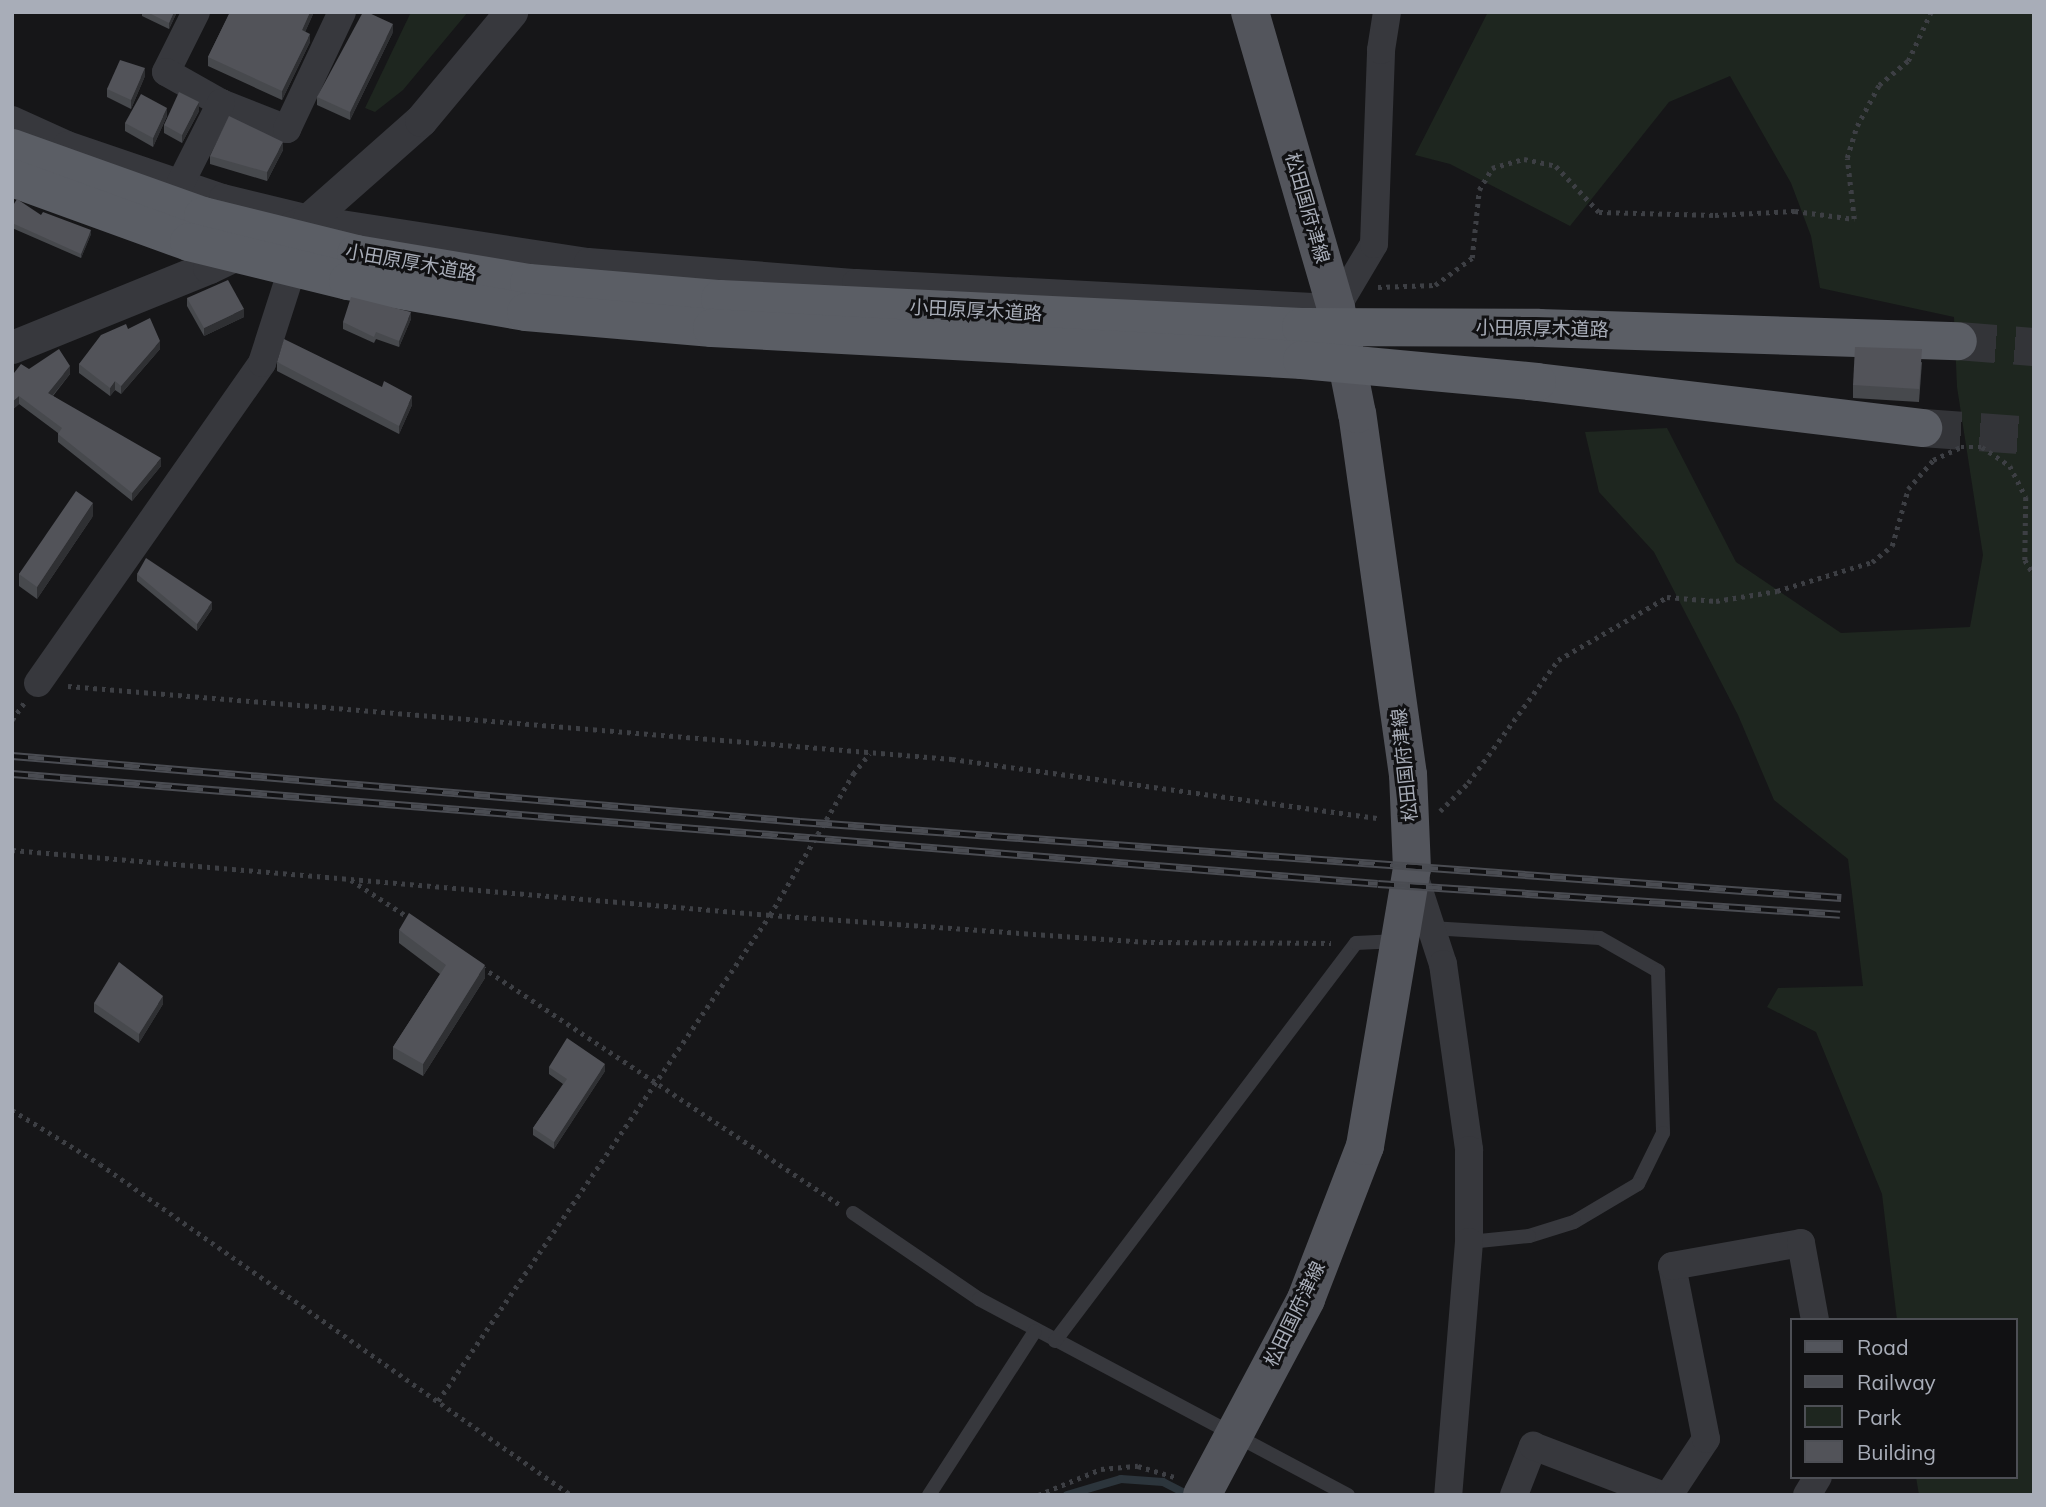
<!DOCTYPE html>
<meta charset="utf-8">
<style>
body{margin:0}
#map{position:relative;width:2046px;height:1507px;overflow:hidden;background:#161618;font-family:Mulish,"Noto Sans JP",sans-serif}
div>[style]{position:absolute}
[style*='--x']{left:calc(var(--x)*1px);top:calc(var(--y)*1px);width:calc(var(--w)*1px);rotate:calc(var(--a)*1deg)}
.green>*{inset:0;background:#1e261f}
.stream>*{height:8px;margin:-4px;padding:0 4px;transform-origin:4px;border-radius:4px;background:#2c353c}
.trunk-tunnel>*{height:38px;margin-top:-19px;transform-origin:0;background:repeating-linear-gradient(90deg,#333438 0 38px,transparent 0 57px)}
.path>*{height:4.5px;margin-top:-2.25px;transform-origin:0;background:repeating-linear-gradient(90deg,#3d3f44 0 3.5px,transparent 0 8.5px)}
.service>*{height:14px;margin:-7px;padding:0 7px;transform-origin:7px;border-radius:7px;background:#37383d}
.minor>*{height:28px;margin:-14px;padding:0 14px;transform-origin:14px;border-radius:14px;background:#37383d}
.tertiary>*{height:33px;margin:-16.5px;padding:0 16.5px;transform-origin:16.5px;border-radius:16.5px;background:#37383d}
.primary>*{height:38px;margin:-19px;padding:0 19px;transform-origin:19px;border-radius:19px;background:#53555c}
.trunk>*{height:38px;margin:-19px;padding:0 19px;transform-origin:19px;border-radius:19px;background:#5b5e65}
.rail>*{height:8px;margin-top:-4px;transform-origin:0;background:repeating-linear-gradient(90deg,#111113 0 16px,#4a4c52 0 32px);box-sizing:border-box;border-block:2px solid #4a4c52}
.trunk-bridge>*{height:38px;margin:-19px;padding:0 19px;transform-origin:19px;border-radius:19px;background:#5b5e65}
.wall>*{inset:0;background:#47494d}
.shaded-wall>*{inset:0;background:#2f3033}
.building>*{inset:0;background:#525359}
span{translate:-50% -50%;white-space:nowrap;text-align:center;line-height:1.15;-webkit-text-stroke:6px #111113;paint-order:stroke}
.street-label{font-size:19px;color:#a8adb8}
.frame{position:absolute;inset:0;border:14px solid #a8adb8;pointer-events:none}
.legend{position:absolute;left:1790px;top:1318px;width:228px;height:161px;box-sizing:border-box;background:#111113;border:2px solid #4d4f55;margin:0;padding:9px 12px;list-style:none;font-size:21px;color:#a8adb8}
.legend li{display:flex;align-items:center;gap:14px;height:35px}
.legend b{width:35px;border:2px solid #4d4f55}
</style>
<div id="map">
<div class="green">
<i style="clip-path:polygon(411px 12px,468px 12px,403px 90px,375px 112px,365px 108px)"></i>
<i style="clip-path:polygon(1488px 12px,2034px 12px,2034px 1495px,1919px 1495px,1916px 1477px,2016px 1477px,2016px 1320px,1897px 1320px,1882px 1194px,1816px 1032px,1767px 1007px,1778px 988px,1863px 986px,1848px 859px,1774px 800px,1738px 715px,1654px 552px,1599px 492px,1585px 432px,1667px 428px,1736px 562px,1841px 633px,1970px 627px,1983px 555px,1957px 387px,1954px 317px,1820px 288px,1811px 236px,1791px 183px,1730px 76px,1669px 102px,1570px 226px,1450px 164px,1415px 155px)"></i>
</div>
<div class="stream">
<i style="--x:1067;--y:1495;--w:56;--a:-16.5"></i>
<i style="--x:1121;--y:1479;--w:42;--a:4.1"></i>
<i style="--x:1163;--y:1482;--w:28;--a:27"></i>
</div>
<div class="trunk-tunnel">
<i style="--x:1958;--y:341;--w:76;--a:4.5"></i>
<i style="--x:1923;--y:428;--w:111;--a:4.1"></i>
</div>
<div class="path">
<i style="--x:1378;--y:287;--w:57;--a:-2"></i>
<i style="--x:1435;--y:285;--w:46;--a:-36.1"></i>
<i style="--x:1472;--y:258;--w:68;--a:-84.1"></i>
<i style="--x:1479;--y:190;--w:26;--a:-59"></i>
<i style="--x:1492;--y:168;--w:33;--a:-16"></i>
<i style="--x:1524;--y:159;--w:33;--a:12"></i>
<i style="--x:1556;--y:166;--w:63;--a:46.9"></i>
<i style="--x:1599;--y:212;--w:116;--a:1.5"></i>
<i style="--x:1715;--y:215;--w:80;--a:-2.9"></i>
<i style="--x:1795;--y:211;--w:60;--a:7.7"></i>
<i style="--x:1854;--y:219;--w:61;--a:-96.5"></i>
<i style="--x:1847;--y:158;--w:34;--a:-73"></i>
<i style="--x:1857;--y:126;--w:47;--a:-61.8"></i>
<i style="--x:1879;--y:85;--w:38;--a:-40"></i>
<i style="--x:1908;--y:61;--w:54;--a:-64.9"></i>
<i style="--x:68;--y:686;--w:887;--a:4.72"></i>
<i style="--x:952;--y:759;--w:431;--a:7.9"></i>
<i style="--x:12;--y:720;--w:21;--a:-55"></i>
<i style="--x:1440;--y:811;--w:40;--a:-45"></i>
<i style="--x:1468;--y:783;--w:152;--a:-53.8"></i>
<i style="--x:1558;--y:660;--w:126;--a:-30"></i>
<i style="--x:1667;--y:597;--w:49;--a:4.7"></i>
<i style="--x:1716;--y:601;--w:62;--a:-9.3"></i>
<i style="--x:1777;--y:591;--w:99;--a:-17"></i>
<i style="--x:1872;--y:562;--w:26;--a:-39"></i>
<i style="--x:1892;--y:546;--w:59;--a:-74.3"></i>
<i style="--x:1908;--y:489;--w:38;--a:-49"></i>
<i style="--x:1933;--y:460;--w:31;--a:-25"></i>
<i style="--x:1961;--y:447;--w:21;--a:0"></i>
<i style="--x:1982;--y:447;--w:34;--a:34"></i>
<i style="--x:2010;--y:466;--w:35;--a:63"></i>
<i style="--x:2026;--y:497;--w:63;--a:90.9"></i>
<i style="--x:2025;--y:560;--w:17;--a:59"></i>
<i style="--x:12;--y:850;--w:761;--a:4.9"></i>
<i style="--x:770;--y:915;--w:382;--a:4.1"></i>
<i style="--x:1151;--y:942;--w:180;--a:0.3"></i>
<i style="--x:351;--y:880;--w:72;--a:33"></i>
<i style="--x:482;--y:967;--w:429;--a:33.6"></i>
<i style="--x:12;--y:1110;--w:103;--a:31.5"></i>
<i style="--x:100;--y:1164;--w:576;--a:35.1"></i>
<i style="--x:438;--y:1401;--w:589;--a:-55.66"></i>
<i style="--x:770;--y:915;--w:164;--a:-59.5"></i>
<i style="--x:853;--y:774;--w:26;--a:-51"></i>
<i style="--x:1038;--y:1495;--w:68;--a:-22.4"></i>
<i style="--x:1101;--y:1469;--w:37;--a:-5"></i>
<i style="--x:1138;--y:1466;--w:42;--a:16.7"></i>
</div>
<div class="service">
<i style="--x:1431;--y:928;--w:169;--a:3.4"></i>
<i style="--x:1600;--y:938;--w:67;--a:29.6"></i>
<i style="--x:1658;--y:971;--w:162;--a:88.2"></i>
<i style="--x:1663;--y:1133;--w:57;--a:116.1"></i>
<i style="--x:1638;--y:1184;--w:74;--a:149.3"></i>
<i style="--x:1574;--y:1222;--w:47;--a:162.7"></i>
<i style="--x:1529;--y:1236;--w:60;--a:174.3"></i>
<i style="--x:853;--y:1213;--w:153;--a:34.3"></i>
<i style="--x:979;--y:1299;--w:418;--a:28"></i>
<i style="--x:1055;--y:1341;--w:499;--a:-52.9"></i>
<i style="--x:1356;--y:943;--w:42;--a:-2.7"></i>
<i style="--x:929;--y:1495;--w:195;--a:-57.1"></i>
</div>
<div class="minor">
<i style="--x:196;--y:12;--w:67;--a:116.6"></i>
<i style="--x:166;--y:72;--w:63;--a:29.4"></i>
<i style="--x:221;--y:103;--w:71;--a:21.5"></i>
<i style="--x:287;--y:129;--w:129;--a:-64.8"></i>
<i style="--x:12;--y:120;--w:60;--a:24.4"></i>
<i style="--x:67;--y:145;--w:165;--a:18.8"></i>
<i style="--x:223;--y:198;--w:89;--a:13.7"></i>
<i style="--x:309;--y:219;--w:282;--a:8.8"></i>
<i style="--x:588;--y:262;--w:269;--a:4.5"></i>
<i style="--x:856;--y:283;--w:481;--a:3"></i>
<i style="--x:1336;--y:308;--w:74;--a:-59.3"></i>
<i style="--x:1374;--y:244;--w:194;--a:-87.9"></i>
<i style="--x:1381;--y:50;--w:38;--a:-81"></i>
<i style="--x:180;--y:184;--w:91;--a:-63.2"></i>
<i style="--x:38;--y:683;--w:391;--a:-55"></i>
<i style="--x:262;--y:363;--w:118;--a:-72.2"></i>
<i style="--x:1414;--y:875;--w:94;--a:72"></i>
<i style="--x:1443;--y:964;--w:188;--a:82"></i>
<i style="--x:1469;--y:1150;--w:92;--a:90"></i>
<i style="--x:1469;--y:1242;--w:254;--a:94.7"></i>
<i style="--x:1514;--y:1495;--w:53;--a:-68.8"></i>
<i style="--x:1533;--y:1446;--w:137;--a:20.9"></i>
<i style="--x:1669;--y:1495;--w:67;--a:-56.5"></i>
<i style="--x:1706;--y:1439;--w:176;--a:-101.1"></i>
<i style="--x:1672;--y:1266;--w:131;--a:-10.1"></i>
<i style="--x:1801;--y:1243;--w:78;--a:79.7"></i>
<i style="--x:1807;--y:1495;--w:21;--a:-59"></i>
</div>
<div class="tertiary">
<i style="--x:12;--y:347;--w:213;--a:-22.1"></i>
<i style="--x:209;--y:267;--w:111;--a:-25.6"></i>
<i style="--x:309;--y:219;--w:149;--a:-41.5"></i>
<i style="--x:421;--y:120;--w:141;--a:-50.2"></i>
</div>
<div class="primary">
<i style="--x:1202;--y:1495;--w:222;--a:-62"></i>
<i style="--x:1306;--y:1299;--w:164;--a:-68.9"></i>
<i style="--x:1365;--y:1146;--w:281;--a:-80.4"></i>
<i style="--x:1412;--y:869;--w:94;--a:-92.4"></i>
<i style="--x:1408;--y:775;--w:365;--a:-98"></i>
<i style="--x:1357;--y:414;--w:108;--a:-101.2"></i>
<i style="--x:1336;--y:308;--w:308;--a:-106.2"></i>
</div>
<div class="trunk">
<i style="--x:1539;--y:328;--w:419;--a:1.8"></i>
<i style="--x:1537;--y:382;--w:389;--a:6.8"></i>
</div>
<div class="rail">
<i style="--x:12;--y:756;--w:791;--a:4.79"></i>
<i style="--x:800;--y:822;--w:1044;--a:4.18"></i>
<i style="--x:12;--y:774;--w:1370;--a:4.6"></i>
<i style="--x:1378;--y:884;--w:463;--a:3.8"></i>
</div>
<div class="trunk-bridge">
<i style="--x:12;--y:148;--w:203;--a:19.6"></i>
<i style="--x:203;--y:216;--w:158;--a:13.9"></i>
<i style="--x:356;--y:254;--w:175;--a:9.5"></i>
<i style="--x:529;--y:283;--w:192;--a:4.8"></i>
<i style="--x:720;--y:299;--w:582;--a:2.76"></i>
<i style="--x:1301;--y:327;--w:238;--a:0.2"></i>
<i style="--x:12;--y:178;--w:188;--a:19.9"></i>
<i style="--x:189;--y:242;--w:164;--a:13.8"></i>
<i style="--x:348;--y:281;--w:181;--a:9.9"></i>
<i style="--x:526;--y:312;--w:187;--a:4.9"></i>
<i style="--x:712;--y:328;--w:591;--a:3.1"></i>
<i style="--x:1302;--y:360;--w:236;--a:5.3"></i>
</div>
<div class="wall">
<i style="clip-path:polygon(142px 12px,177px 12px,169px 29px,142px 16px)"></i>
<i style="clip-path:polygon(230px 12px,314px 12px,305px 32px,310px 42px,282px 100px,208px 66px,208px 57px)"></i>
<i style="clip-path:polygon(393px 32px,350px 120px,317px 105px,317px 97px)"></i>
<i style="clip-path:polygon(145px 76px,131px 109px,107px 97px,107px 89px)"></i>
<i style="clip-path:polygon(199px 111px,182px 143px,164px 133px,164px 125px)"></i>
<i style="clip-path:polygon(167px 116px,153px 147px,125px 131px,125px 123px)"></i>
<i style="clip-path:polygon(283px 150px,267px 181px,210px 164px,210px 156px)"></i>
<i style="clip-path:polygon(12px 207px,91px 234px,81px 258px,12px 228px)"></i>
<i style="clip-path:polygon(187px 298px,244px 317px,204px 336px,187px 306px)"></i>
<i style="clip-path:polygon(411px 319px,399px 347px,376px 339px,374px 343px,343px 329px,343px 322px)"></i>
<i style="clip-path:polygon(128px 329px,160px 349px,121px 394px,115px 390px,110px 396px,79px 373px,79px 364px)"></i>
<i style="clip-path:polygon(277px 362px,412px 405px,399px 434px,277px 371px)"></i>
<i style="clip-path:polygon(1922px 362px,1919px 402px,1853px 398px,1853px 385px)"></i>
<i style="clip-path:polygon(12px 372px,14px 373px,70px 374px,53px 396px,161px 466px,132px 501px,58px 442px,58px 433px,19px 404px,12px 410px)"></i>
<i style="clip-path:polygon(93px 516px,37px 599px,19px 586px,19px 574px)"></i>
<i style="clip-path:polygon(137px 574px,212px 609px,197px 631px,137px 581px)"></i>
<i style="clip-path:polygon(399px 930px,485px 978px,423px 1076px,393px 1059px,393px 1047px,440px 974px,399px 943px)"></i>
<i style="clip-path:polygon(94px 1003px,163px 1004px,139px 1043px,94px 1012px)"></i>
<i style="clip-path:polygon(549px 1067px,605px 1071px,554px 1149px,533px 1135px,533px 1128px,563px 1084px,549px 1074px)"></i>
</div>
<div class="shaded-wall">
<i style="clip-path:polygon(174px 12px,177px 12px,169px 29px,169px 23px)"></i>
<i style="clip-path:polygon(310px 12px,314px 12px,302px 39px,302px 30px)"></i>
<i style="clip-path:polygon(393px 24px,393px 32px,350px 120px,350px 112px)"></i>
<i style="clip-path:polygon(310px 34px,310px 42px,282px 100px,282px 91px)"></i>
<i style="clip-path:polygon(145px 68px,145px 76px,131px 109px,131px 100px)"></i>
<i style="clip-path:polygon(199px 102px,199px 111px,182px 143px,182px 135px)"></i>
<i style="clip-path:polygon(167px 108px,167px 116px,153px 147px,153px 138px)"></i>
<i style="clip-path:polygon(283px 142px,283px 150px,267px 181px,267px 172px)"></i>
<i style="clip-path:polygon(91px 230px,91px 234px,81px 258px,81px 254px)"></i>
<i style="clip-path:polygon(244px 309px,244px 317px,204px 336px,204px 328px)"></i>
<i style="clip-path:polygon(411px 312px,411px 319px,399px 347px,399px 341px)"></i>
<i style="clip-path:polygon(160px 341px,160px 349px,121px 394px,121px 386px)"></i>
<i style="clip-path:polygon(70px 366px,70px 374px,48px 401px,48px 393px)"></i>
<i style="clip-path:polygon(115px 381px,115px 390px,110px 396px,110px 388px)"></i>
<i style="clip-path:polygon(19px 396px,19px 404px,12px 410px,12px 402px)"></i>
<i style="clip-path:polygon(412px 396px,412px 405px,399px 434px,399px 426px)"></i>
<i style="clip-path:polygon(161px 458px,161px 466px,132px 501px,132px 493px)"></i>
<i style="clip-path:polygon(93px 503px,93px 516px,37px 599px,37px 587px)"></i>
<i style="clip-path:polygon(212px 602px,212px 609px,197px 631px,197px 624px)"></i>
<i style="clip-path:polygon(485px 965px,485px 978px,423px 1076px,423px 1064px)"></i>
<i style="clip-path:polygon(163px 996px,163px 1004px,139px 1043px,139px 1034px)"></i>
<i style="clip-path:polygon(605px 1064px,605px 1071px,554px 1149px,554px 1142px)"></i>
</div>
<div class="building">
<i style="clip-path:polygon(147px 12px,174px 12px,169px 23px)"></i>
<i style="clip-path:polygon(230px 12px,310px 12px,302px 30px,310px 34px,282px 91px,208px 57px)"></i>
<i style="clip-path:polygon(363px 12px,367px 12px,393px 24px,350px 112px,317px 97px)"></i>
<i style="clip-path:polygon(120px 60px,145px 68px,131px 100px,107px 89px)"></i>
<i style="clip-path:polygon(179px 92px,199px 102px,182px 135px,164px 125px)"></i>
<i style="clip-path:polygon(141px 94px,167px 108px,153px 138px,125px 123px)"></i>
<i style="clip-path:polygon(229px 116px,283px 142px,267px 172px,210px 156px)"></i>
<i style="clip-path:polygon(17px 199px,41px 215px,43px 212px,91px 230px,81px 254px,12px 223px,12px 207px)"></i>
<i style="clip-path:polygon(228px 280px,244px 309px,204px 328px,187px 298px)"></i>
<i style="clip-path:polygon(351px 297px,411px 312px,399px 341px,376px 332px,374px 337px,343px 322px)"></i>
<i style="clip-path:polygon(150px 318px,160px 341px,121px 386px,115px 381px,110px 388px,79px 364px,101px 335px,126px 324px,128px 329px)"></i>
<i style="clip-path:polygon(284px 339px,382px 387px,384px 381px,412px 396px,399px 426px,277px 362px)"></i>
<i style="clip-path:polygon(1855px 347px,1922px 349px,1919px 389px,1853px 385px)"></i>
<i style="clip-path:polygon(59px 349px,70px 366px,48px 393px,161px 458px,132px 493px,58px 434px,62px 428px,19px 396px,12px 402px,12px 372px,14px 373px,21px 364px,29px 369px)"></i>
<i style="clip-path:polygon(76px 491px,93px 503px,37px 587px,19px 574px)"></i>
<i style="clip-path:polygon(146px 558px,212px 602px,197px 624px,137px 574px)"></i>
<i style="clip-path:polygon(409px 913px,485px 965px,423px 1064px,393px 1047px,446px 965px,399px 930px)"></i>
<i style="clip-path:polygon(119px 962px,163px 996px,139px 1034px,94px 1003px)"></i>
<i style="clip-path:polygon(567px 1038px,605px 1064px,554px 1142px,533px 1128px,567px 1079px,549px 1067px)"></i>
</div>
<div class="street-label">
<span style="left:1307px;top:208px;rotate:74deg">松田国府津線</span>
<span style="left:411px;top:263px;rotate:10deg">小田原厚木道路</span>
<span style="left:976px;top:311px;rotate:3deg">小田原厚木道路</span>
<span style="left:1542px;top:329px;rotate:1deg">小田原厚木道路</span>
<span style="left:1405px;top:765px;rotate:-96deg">松田国府津線</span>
<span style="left:1295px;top:1314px;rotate:-64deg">松田国府津線</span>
</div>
<div class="frame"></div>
<ul class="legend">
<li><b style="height:9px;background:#53555c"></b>Road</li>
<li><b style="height:9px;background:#4a4c52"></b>Railway</li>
<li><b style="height:19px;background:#1e261f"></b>Park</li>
<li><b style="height:19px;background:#525359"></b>Building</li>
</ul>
</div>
